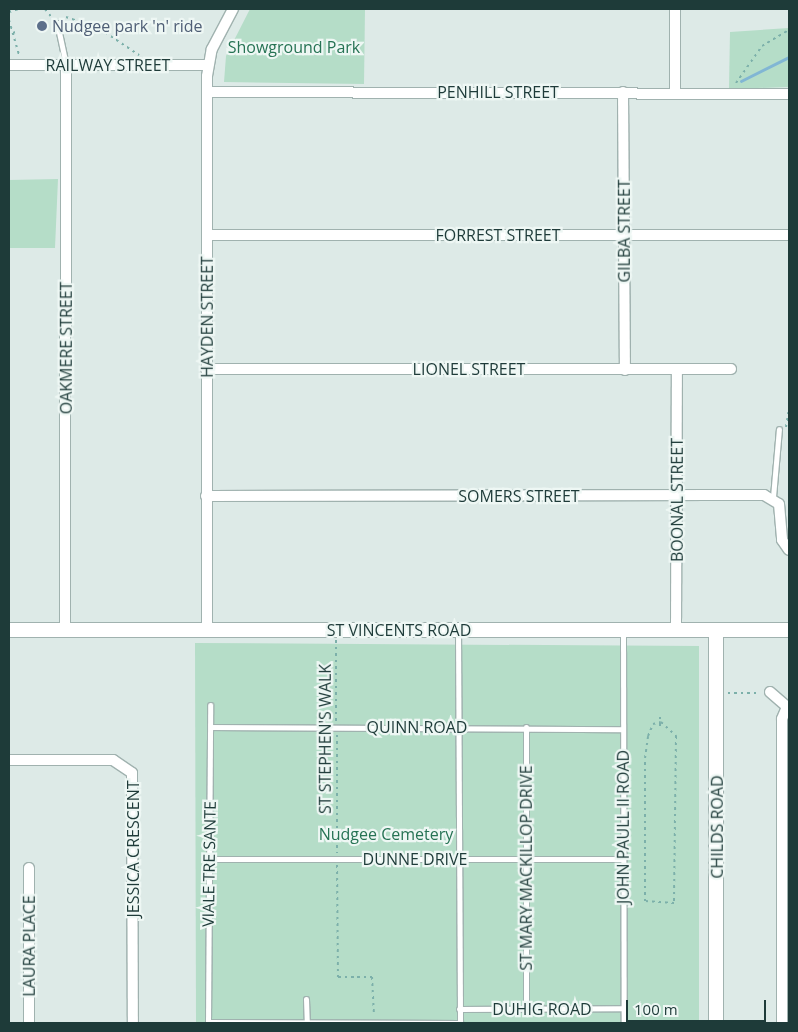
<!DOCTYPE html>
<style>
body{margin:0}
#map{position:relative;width:798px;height:1032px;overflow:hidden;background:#ddeae7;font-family:"Open Sans",sans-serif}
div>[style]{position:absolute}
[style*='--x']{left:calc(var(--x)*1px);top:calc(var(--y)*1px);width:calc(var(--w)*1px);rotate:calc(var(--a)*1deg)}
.green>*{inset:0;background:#b5ddc8}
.stream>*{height:2.5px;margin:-1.25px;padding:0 1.25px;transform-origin:1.25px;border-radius:1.25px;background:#81b6d4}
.path>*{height:2px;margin-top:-1px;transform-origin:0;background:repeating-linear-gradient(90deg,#7cb0aa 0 2.5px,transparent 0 6.5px)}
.roads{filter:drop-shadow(1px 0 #a0b2af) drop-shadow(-1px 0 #a0b2af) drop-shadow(0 1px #a0b2af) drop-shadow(0 -1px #a0b2af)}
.lane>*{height:5px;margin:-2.5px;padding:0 2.5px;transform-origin:2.5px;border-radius:2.5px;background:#fff}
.street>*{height:10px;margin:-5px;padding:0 5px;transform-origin:5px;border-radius:5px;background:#fff}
.secondary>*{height:14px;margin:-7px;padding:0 7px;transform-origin:7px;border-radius:7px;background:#fff}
.dots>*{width:14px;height:14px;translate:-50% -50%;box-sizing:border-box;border:2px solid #eef7f4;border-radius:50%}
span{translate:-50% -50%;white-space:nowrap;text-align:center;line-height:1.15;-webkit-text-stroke:4.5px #eef7f4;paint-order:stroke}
.service-label{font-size:16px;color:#4e5e75}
.left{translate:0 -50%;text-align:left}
.park-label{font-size:16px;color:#267354}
.street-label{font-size:16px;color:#1e3b39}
.frame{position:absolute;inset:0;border:10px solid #1e3b39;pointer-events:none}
.scale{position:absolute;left:626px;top:1000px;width:140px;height:22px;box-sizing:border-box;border:2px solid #1e3b39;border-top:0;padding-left:6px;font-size:15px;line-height:18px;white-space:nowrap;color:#1e3b39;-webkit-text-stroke:4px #eef7f4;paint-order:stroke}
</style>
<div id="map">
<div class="green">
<i style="clip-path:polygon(250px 9px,365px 9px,364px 84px,224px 82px,226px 56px)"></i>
<i style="clip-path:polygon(789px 28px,789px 87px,729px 89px,730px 32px)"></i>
<i style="clip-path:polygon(58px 179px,55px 248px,9px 248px,9px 180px)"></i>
<i style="clip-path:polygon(195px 643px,699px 646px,699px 1023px,196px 1023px)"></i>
</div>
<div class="stream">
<i style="--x:741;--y:81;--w:54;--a:-26.6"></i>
</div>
<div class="path">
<i style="--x:45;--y:9;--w:13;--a:51"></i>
<i style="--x:9;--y:12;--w:10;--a:-17"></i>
<i style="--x:66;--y:17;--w:36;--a:19"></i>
<i style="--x:100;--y:29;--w:47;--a:33.7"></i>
<i style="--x:9;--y:20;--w:36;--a:74"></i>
<i style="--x:13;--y:33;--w:5;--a:-22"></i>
<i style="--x:736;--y:83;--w:45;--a:-54.9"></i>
<i style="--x:762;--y:46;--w:31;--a:-31"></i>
<i style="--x:786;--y:427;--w:20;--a:-81"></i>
<i style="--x:336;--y:640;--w:81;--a:90"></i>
<i style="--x:728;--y:693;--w:32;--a:0"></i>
<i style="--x:660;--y:717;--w:10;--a:90"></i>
<i style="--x:661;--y:722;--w:21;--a:43"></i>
<i style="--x:676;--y:736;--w:167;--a:90.7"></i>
<i style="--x:674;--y:903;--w:29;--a:-176"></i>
<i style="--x:645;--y:901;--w:143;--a:-90"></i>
<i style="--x:645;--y:758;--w:22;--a:-82"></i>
<i style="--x:648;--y:736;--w:13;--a:-67"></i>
<i style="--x:653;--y:724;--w:8;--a:-14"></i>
<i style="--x:337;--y:735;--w:118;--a:90"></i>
<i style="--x:337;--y:865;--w:112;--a:89.5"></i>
<i style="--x:338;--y:977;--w:34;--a:0"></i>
<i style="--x:372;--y:977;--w:39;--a:87"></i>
</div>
<div class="roads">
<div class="lane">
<i style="--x:57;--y:23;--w:43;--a:77.9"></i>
<i style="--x:773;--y:497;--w:68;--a:-85"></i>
<i style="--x:458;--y:631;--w:392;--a:89.7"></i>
<i style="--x:623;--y:631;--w:392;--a:89.9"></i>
<i style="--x:211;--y:727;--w:412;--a:0.3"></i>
<i style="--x:526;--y:727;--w:282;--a:90"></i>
<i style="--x:208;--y:859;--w:415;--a:0"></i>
<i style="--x:306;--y:999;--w:24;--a:88"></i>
<i style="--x:459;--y:1009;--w:165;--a:-0.3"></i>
<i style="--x:208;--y:1022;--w:252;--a:0.2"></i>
<i style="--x:208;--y:1023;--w:318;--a:-89.6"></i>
</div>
<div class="street">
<i style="--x:9;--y:65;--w:198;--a:0"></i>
<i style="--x:207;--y:92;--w:582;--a:0.2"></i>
<i style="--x:623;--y:92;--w:278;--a:89.6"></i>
<i style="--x:675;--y:93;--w:84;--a:-90"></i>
<i style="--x:207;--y:235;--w:582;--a:0"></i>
<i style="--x:206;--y:369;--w:525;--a:0"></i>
<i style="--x:206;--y:496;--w:558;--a:-0.1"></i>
<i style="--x:764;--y:495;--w:17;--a:31"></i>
<i style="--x:779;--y:504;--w:36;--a:85"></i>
<i style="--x:782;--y:540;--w:12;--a:55"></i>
<i style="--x:207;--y:630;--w:554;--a:-90"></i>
<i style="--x:207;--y:76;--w:27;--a:-80"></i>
<i style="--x:212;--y:49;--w:45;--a:-62.3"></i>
<i style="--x:676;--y:630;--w:261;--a:-89.8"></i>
<i style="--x:65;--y:631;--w:566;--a:-89.9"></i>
<i style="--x:770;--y:692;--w:23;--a:41"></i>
<i style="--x:787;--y:707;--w:13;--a:113"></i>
<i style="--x:782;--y:719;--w:304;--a:90"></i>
<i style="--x:9;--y:760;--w:104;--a:0"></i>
<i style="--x:113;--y:760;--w:23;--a:34"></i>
<i style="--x:132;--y:773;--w:250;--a:89.8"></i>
<i style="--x:29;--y:1023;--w:155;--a:-90"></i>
</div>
<div class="secondary">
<i style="--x:9;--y:630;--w:780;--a:0"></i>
<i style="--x:716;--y:630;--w:393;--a:90"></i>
</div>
</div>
<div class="dots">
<i style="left:42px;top:26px;background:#5c6f8a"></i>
</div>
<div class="service-label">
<span class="left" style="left:52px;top:26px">Nudgee park 'n' ride</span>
</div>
<div class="park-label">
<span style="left:294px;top:47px">Showground Park</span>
<span style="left:386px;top:834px">Nudgee Cemetery</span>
</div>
<div class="street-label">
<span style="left:108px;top:65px">RAILWAY STREET</span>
<span style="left:498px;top:92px">PENHILL STREET</span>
<span style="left:624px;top:231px;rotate:-90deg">GILBA STREET</span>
<span style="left:498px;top:235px">FORREST STREET</span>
<span style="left:207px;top:317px;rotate:-90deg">HAYDEN STREET</span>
<span style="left:66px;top:348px;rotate:-90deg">OAKMERE STREET</span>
<span style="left:469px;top:369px">LIONEL STREET</span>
<span style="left:519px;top:496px">SOMERS STREET</span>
<span style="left:677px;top:500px;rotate:-90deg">BOONAL STREET</span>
<span style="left:399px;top:630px">ST VINCENTS ROAD</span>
<span style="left:417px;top:727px">QUINN ROAD</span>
<span style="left:325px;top:739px;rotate:-90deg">ST STEPHEN'S WALK</span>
<span style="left:623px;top:827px;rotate:-90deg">JOHN PAULL II ROAD</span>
<span style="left:717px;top:827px;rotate:-90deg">CHILDS ROAD</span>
<span style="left:133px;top:849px;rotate:-90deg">JESSICA CRESCENT</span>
<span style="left:415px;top:859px">DUNNE DRIVE</span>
<span style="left:209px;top:864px;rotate:-89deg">VIALE TRE SANTE</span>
<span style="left:526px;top:868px;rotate:-90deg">ST MARY MACKILLOP DRIVE</span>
<span style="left:29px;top:946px;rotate:-90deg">LAURA PLACE</span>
<span style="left:542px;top:1009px">DUHIG ROAD</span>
</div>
<div class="frame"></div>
<div class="scale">100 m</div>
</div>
